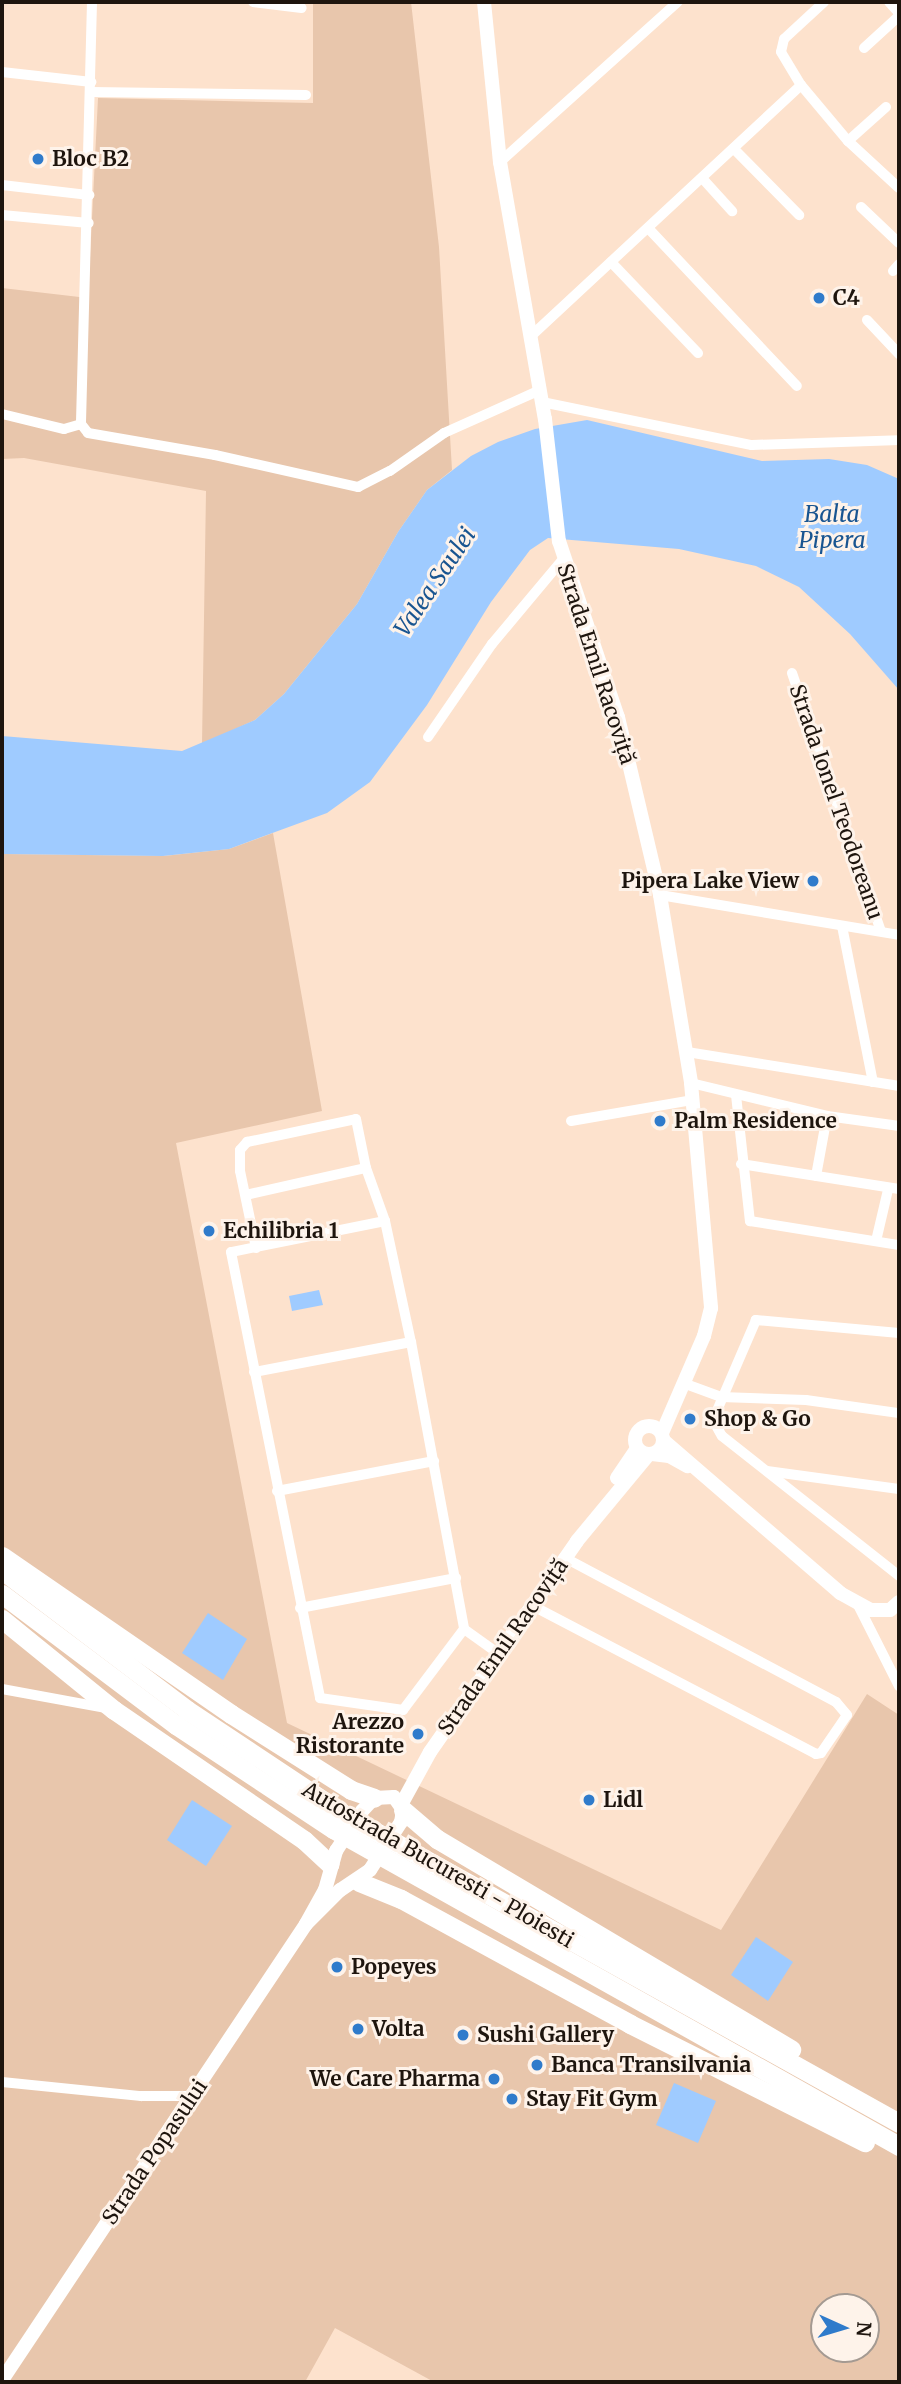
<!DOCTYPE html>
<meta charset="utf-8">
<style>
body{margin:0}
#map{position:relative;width:901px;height:2384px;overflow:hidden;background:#fde2cd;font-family:Merriweather,serif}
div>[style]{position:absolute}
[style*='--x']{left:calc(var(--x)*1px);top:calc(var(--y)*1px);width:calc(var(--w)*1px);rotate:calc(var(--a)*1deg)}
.green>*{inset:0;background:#e8c6ac}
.water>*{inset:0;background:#9fcbff}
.minor>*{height:10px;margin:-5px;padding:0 5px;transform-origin:5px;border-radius:5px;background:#fff}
.tertiary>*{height:14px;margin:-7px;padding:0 7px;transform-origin:7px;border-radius:7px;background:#fff}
.tertiary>.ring{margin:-7px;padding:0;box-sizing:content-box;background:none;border:14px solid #fff;border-radius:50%}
.motorway>*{height:19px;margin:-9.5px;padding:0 9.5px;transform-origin:9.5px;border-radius:9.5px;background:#fff}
.dots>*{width:19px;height:19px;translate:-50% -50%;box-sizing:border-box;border:4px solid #fef3ea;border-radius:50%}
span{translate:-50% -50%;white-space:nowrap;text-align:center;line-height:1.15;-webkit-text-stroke:6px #fef3ea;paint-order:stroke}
.poi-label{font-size:21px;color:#1e150e;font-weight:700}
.left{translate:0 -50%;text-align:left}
.right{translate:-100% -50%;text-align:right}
.street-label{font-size:21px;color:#1e150e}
.water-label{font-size:23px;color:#195591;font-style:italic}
.frame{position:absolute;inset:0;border:4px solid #1e150e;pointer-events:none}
.north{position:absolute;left:810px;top:2293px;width:70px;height:70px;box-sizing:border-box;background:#fef3ea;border:2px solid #a49a92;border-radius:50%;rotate:94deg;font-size:19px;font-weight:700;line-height:28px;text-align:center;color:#1e150e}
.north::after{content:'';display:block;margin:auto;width:24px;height:32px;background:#2f7bcb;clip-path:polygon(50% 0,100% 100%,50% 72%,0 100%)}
</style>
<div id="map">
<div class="green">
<i style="clip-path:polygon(313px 2px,411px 2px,439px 247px,452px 470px,427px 490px,398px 532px,357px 604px,284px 694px,255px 720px,202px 744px,206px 491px,24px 458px,2px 459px,2px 288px,88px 298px,98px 98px,313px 103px)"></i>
<i style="clip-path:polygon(evenodd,273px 833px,322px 1111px,176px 1143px,287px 1723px,721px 1930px,867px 1694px,899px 1715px,899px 2382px,434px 2382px,335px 2328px,305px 2382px,2px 2382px,2px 854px,164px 856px,229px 849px,273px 833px,824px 2307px,866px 2307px,866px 2349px,824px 2349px,824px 2307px)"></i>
</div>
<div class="water">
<i style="clip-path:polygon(587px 420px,762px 461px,829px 459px,867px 465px,899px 479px,899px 690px,850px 634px,799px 587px,756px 566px,679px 549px,548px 538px,530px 550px,491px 602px,427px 705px,370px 782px,327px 813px,229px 849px,163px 856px,2px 854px,2px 736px,182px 751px,255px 720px,284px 694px,357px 604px,398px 532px,427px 490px,471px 456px,498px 442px,535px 429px)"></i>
<i style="clip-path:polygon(319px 1290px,323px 1305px,292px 1311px,289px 1296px)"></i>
<i style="clip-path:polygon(208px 1613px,247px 1639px,223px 1680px,182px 1653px)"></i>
<i style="clip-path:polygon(192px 1800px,232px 1826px,206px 1866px,167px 1840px)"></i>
<i style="clip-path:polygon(756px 1937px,793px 1962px,768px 2001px,731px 1975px)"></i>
<i style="clip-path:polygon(674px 2083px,716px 2101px,698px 2143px,656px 2125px)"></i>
</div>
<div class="minor">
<i style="--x:92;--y:2;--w:422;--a:91.5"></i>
<i style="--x:81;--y:424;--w:11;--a:52"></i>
<i style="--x:88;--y:433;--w:129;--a:9.8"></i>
<i style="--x:215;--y:455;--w:147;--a:12.6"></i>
<i style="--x:358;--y:487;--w:36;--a:-27"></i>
<i style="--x:390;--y:471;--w:66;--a:-35.1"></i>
<i style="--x:444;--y:433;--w:105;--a:-24.1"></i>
<i style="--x:253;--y:2;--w:49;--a:7"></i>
<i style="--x:824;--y:2;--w:54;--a:137.2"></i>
<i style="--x:784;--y:39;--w:13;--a:103"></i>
<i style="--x:781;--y:52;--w:39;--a:59"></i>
<i style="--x:801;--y:85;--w:73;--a:50"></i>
<i style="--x:848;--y:141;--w:69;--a:42.7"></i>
<i style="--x:889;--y:2;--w:15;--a:48"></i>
<i style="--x:864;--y:48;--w:47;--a:-42.4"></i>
<i style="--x:2;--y:72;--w:90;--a:6.4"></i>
<i style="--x:91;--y:92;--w:215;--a:0.8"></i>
<i style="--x:848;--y:141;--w:51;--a:-41.8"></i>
<i style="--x:734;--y:149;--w:93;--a:45.4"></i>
<i style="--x:500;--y:162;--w:239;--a:-42"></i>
<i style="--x:702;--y:178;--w:45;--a:47.7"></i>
<i style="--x:2;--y:185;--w:88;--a:6.6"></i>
<i style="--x:861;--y:207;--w:52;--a:43.5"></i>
<i style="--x:2;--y:215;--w:87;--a:5.3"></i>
<i style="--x:648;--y:228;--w:217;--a:46.7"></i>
<i style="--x:611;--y:262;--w:126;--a:46.3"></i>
<i style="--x:893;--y:271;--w:9;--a:-49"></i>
<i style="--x:867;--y:320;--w:47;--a:46.7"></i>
<i style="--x:530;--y:337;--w:370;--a:-42.9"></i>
<i style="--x:542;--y:402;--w:214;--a:11.6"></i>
<i style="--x:752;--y:445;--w:147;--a:-1.9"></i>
<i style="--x:2;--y:414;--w:64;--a:13.6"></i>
<i style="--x:64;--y:429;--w:18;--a:-16"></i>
<i style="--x:792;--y:673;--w:273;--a:71"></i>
<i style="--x:428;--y:737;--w:113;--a:-55.5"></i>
<i style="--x:492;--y:644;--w:111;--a:-50.1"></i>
<i style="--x:660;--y:895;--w:242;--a:9.5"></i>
<i style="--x:842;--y:926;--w:159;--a:78.8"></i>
<i style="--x:687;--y:1052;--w:215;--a:9.1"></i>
<i style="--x:691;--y:1083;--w:140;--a:13.6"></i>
<i style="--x:827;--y:1116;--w:73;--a:7.9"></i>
<i style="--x:736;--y:1095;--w:127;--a:83.7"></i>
<i style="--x:750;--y:1221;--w:151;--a:9.2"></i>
<i style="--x:571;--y:1121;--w:124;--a:-9.8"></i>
<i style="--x:741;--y:1164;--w:160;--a:9"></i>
<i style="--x:816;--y:1176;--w:61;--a:-79.6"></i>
<i style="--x:246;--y:1195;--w:123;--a:-12.7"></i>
<i style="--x:385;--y:1221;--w:157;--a:168.6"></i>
<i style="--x:231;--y:1252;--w:455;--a:78.7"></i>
<i style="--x:320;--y:1698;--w:84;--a:8.2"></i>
<i style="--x:403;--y:1710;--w:101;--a:-53"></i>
<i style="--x:876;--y:1241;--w:52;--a:-76.8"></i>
<i style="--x:256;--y:1248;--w:79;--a:-101.7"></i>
<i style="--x:240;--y:1171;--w:21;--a:-90"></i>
<i style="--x:240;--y:1150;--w:11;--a:-49"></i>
<i style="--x:247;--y:1142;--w:111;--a:-11.9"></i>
<i style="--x:356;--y:1119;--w:50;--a:78.5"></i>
<i style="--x:366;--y:1168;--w:56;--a:70.3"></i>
<i style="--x:385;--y:1221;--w:124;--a:77.9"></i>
<i style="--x:411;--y:1342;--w:292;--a:79.5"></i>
<i style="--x:464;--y:1629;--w:43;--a:35.5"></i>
<i style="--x:899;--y:1333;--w:144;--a:-174.8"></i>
<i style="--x:756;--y:1320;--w:109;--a:113.3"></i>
<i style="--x:713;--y:1420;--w:18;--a:61"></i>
<i style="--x:722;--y:1436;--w:226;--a:38.3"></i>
<i style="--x:254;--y:1372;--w:160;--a:-10.8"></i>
<i style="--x:683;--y:1383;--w:40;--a:20.2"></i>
<i style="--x:721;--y:1397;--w:85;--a:2"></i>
<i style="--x:806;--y:1400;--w:94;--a:8"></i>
<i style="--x:767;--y:1471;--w:133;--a:7.8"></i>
<i style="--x:277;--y:1491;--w:160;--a:-10.8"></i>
<i style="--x:858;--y:1605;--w:91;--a:63.2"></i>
<i style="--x:533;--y:1606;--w:319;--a:27.6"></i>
<i style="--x:816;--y:1754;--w:5;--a:-11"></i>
<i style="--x:821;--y:1753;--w:46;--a:-55.6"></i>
<i style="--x:847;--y:1715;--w:17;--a:-130"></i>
<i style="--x:836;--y:1702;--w:307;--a:-152"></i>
<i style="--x:300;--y:1608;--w:159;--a:-10.9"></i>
<i style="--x:2;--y:1689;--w:106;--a:10.4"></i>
<i style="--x:2;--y:2082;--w:140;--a:5.8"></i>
<i style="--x:141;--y:2096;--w:51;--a:0"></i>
</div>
<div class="tertiary">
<i style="--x:484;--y:2;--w:161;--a:84.3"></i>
<i style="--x:500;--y:162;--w:261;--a:80.1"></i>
<i style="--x:545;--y:419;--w:123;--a:83.5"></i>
<i style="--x:559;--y:541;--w:186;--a:71.5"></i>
<i style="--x:618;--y:717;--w:183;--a:76.7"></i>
<i style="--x:660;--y:895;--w:191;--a:80.6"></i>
<i style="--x:691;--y:1083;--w:226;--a:84.9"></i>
<i style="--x:711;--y:1308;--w:29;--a:104"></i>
<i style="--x:704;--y:1336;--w:106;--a:113.4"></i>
<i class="ring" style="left:635px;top:1426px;width:14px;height:14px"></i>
<i style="--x:663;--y:1440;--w:234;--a:40.8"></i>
<i style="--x:840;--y:1593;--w:35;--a:29"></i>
<i style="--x:871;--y:1610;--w:19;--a:0"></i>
<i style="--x:890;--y:1610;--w:12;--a:-42"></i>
<i style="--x:652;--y:1454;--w:17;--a:7"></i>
<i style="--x:669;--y:1456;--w:21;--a:29"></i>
<i style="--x:617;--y:1478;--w:36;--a:-56"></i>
<i style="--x:401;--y:1805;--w:60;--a:-61.3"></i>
<i style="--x:430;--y:1752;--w:257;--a:-55.1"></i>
<i style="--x:577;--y:1541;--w:113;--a:-50.4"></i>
<i style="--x:2;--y:2380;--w:548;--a:-56.31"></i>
<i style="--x:306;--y:1924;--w:39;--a:-61"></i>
<i style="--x:325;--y:1890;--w:41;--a:-74.2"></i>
<i style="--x:336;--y:1851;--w:48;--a:-57"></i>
<i style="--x:362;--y:1811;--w:18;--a:-47"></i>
<i style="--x:374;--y:1798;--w:20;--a:-3"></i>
<i style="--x:394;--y:1797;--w:16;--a:55"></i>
<i style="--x:403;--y:1810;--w:12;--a:99"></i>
<i style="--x:401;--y:1822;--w:57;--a:122.9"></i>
<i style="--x:370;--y:1870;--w:36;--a:146"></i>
<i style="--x:340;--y:1890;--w:48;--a:135"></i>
</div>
<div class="motorway">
<i style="--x:2;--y:1556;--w:278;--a:34.6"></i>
<i style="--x:231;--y:1714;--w:142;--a:32.3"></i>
<i style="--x:351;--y:1790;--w:24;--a:19"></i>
<i style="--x:2;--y:1570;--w:232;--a:37.1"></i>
<i style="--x:187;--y:1710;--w:186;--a:33.6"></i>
<i style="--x:342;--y:1813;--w:637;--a:29.1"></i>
<i style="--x:2;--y:1594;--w:218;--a:37"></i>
<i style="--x:176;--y:1725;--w:188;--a:33.5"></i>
<i style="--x:333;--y:1829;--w:649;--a:29.25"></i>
<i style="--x:2;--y:1619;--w:144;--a:39.1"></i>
<i style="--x:114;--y:1710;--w:230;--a:34.4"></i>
<i style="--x:304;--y:1840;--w:35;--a:43"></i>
<i style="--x:403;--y:1810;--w:45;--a:40.5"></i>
<i style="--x:437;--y:1839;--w:412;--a:30.7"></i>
<i style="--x:359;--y:1882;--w:45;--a:22"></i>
<i style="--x:401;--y:1899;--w:261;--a:28.6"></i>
<i style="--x:630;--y:2024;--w:263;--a:26.7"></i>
</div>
<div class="dots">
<i style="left:38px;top:159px;background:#2f7bcb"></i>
<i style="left:819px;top:298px;background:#2f7bcb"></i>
<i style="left:813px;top:881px;background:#2f7bcb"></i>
<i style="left:660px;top:1121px;background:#2f7bcb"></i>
<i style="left:209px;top:1231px;background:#2f7bcb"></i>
<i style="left:690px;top:1419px;background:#2f7bcb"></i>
<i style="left:418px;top:1734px;background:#2f7bcb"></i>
<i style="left:589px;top:1800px;background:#2f7bcb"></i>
<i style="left:337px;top:1967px;background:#2f7bcb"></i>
<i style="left:358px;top:2029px;background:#2f7bcb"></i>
<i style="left:463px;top:2035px;background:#2f7bcb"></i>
<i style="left:537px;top:2065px;background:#2f7bcb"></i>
<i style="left:494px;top:2079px;background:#2f7bcb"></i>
<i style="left:512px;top:2099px;background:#2f7bcb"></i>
</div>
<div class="poi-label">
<span class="left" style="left:52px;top:159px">Bloc B2</span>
<span class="left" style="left:833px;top:298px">C4</span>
<span class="right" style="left:799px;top:881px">Pipera Lake View</span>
<span class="left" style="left:674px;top:1121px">Palm Residence</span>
<span class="left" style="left:223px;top:1231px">Echilibria 1</span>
<span class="left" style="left:704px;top:1419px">Shop &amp; Go</span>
<span class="right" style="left:404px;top:1734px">Arezzo<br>Ristorante</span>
<span class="left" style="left:603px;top:1800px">Lidl</span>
<span class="left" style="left:351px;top:1967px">Popeyes</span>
<span class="left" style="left:372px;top:2029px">Volta</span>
<span class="left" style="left:477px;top:2035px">Sushi Gallery</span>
<span class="left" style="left:551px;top:2065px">Banca Transilvania</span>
<span class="right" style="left:480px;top:2079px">We Care Pharma</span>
<span class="left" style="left:526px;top:2099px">Stay Fit Gym</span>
</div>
<div class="street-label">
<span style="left:596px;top:664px;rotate:72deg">Strada Emil Racoviță</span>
<span style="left:836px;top:802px;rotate:71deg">Strada Ionel Teodoreanu</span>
<span style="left:503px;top:1647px;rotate:-55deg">Strada Emil Racoviță</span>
<span style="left:438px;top:1865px;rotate:30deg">Autostrada Bucuresti - Ploiesti</span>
<span style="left:155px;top:2152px;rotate:-56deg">Strada Popasului</span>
</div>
<div class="water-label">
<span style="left:832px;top:527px">Balta<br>Pipera</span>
<span style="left:435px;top:582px;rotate:-56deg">Valea Saulei</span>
</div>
<div class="frame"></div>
<div class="north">N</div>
</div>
